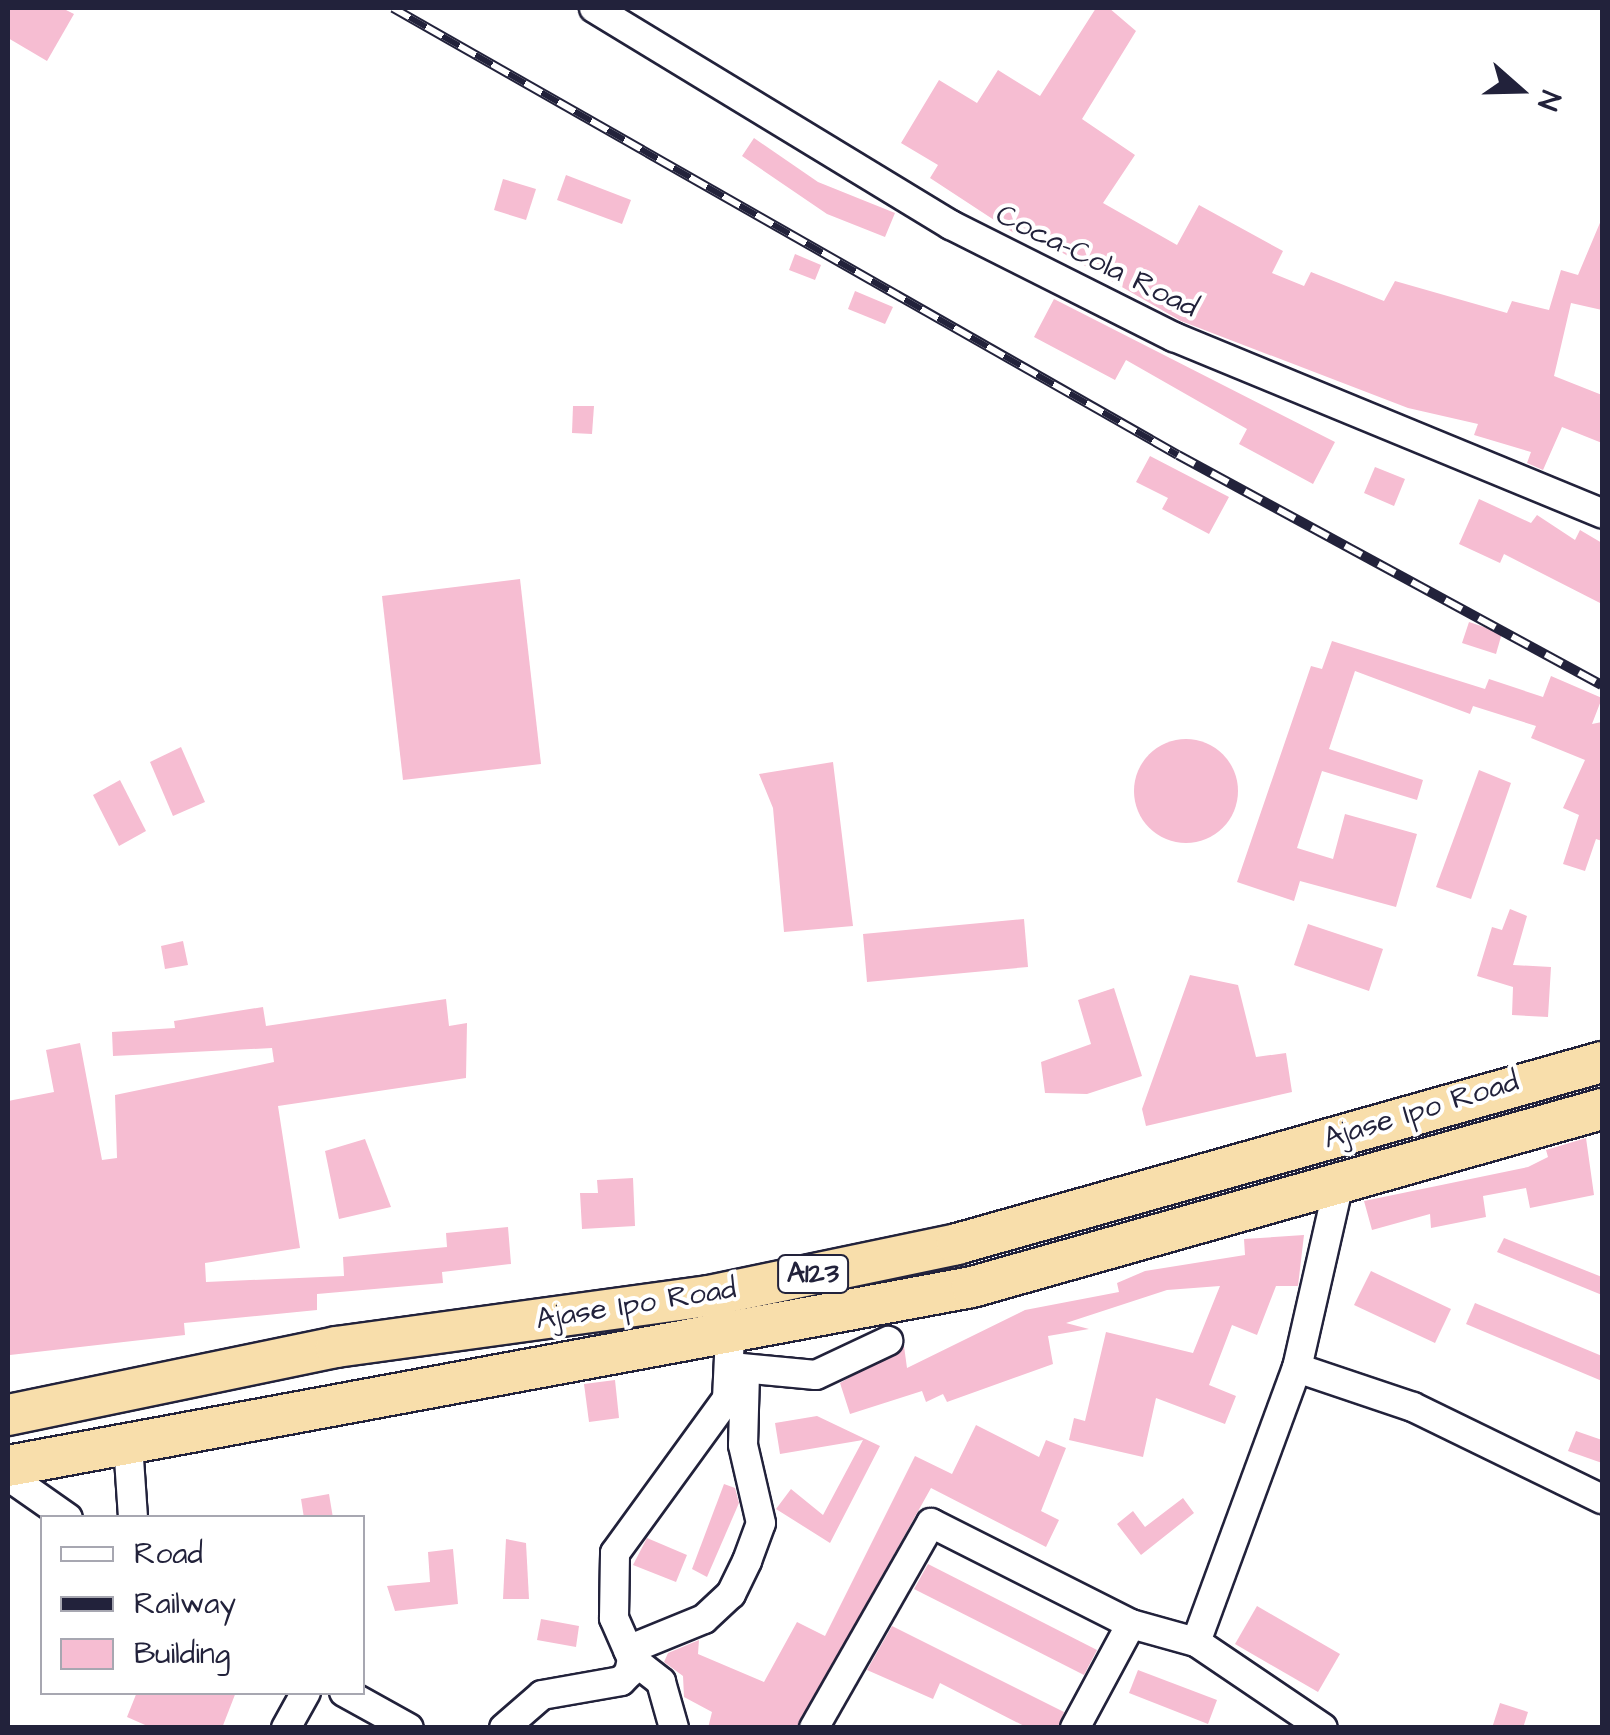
<!DOCTYPE html>
<style>
body{margin:0}
#map{position:relative;width:1610px;height:1735px;overflow:hidden;background:#fff;font-family:"Architects Daughter",sans-serif}
div>[style]{position:absolute}
[style*='--x']{left:calc(var(--x)*1px);top:calc(var(--y)*1px);width:calc(var(--w)*1px);rotate:calc(var(--a)*1deg)}
.building>*{inset:0;background:#f6bdd2}
.round{border-radius:50%}
.roads{filter:drop-shadow(2px 0 #22223b) drop-shadow(-2px 0 #22223b) drop-shadow(0 2px #22223b) drop-shadow(0 -2px #22223b)}
.minor>*{height:28px;margin:-14px;padding:0 14px;transform-origin:14px;border-radius:14px;background:#fff}
.highway>*{height:40px;margin:-20px;padding:0 20px;transform-origin:20px;border-radius:20px;background:#f8deab}
.rail>*{height:10px;margin-top:-5px;transform-origin:0;background:repeating-linear-gradient(90deg,#fff 0 19px,#22223b 0 38px);box-sizing:border-box;border-block:2px solid #22223b}
span{translate:-50% -50%;white-space:nowrap;text-align:center;line-height:1.15;-webkit-text-stroke:8px #fff;paint-order:stroke}
.shield-label span{padding:2px 8px;background:#fff;border:2px solid;border-radius:8px;-webkit-text-stroke-width:0}
.shield-label{font-size:28px;color:#22223b;font-weight:700}
.street-label{font-size:30px;color:#22223b}
.frame{position:absolute;inset:0;border:10px solid #22223b;pointer-events:none}
.legend{position:absolute;left:40px;top:1515px;width:325px;height:180px;box-sizing:border-box;background:#fff;border:2px solid #a7a7b1;margin:0;padding:12px 18px;list-style:none;font-size:30px;color:#22223b}
.legend li{display:flex;align-items:center;gap:20px;height:50px}
.legend b{width:50px;border:2px solid #a7a7b1}
.north{position:absolute;left:1470px;top:40px;width:100px;height:100px;-webkit-text-stroke:8px #fff;paint-order:stroke;rotate:110deg;font-size:28px;font-weight:700;line-height:40px;text-align:center;color:#22223b}
.north::after{content:'';display:block;margin:auto;width:35px;height:45px;background:#22223b;clip-path:polygon(50% 0,100% 100%,50% 72%,0 100%)}
</style>
<div id="map">
<div class="building">
<i style="clip-path:polygon(8px 8px,62px 8px,74px 14px,47px 61px,8px 38px)"></i>
<i style="clip-path:polygon(1096px 8px,1109px 8px,1136px 31px,1082px 119px,1135px 155px,1103px 203px,1177px 245px,1199px 205px,1283px 251px,1272px 273px,1304px 286px,1311px 272px,1384px 301px,1395px 281px,1507px 313px,1512px 301px,1549px 310px,1561px 270px,1578px 275px,1602px 218px,1602px 310px,1571px 303px,1554px 376px,1602px 395px,1602px 443px,1562px 427px,1543px 470px,1527px 463px,1531px 452px,1474px 435px,1478px 424px,1408px 408px,1181px 321px,1021px 229px,1017px 235px,930px 178px,938px 165px,901px 143px,939px 80px,977px 103px,998px 70px,1040px 96px)"></i>
<i style="clip-path:polygon(754px 138px,818px 182px,895px 213px,885px 237px,827px 214px,742px 156px)"></i>
<i style="clip-path:polygon(566px 175px,631px 200px,622px 224px,557px 200px)"></i>
<i style="clip-path:polygon(503px 179px,536px 189px,526px 220px,494px 210px)"></i>
<i style="clip-path:polygon(795px 254px,821px 265px,815px 280px,789px 270px)"></i>
<i style="clip-path:polygon(855px 291px,893px 307px,885px 324px,848px 309px)"></i>
<i style="clip-path:polygon(1054px 299px,1335px 442px,1313px 484px,1239px 444px,1247px 429px,1126px 360px,1115px 380px,1034px 337px)"></i>
<i style="clip-path:polygon(573px 406px,594px 406px,592px 434px,572px 433px)"></i>
<i style="clip-path:polygon(1150px 456px,1229px 497px,1209px 534px,1162px 509px,1168px 498px,1136px 482px)"></i>
<i style="clip-path:polygon(1375px 467px,1405px 479px,1394px 506px,1364px 493px)"></i>
<i style="clip-path:polygon(1479px 499px,1531px 523px,1537px 515px,1575px 540px,1580px 530px,1602px 543px,1602px 604px,1504px 554px,1500px 563px,1459px 544px)"></i>
<i style="clip-path:polygon(520px 579px,541px 764px,403px 780px,382px 596px)"></i>
<i style="clip-path:polygon(1469px 622px,1502px 633px,1496px 654px,1462px 643px)"></i>
<i style="clip-path:polygon(1332px 641px,1485px 689px,1489px 679px,1543px 697px,1551px 676px,1602px 698px,1592px 724px,1602px 722px,1602px 841px,1596px 839px,1585px 871px,1563px 864px,1579px 815px,1563px 808px,1585px 760px,1531px 738px,1536px 726px,1473px 706px,1470px 714px,1355px 671px,1329px 749px,1423px 780px,1417px 800px,1322px 771px,1297px 848px,1333px 859px,1345px 814px,1417px 834px,1396px 907px,1300px 881px,1294px 901px,1237px 882px,1311px 666px,1322px 669px)"></i>
<i class="round" style="left:1134px;top:739px;width:104px;height:104px"></i>
<i style="clip-path:polygon(181px 747px,205px 802px,173px 816px,150px 762px)"></i>
<i style="clip-path:polygon(833px 762px,853px 926px,784px 932px,773px 808px,759px 774px)"></i>
<i style="clip-path:polygon(1479px 770px,1511px 783px,1471px 899px,1436px 887px)"></i>
<i style="clip-path:polygon(120px 780px,146px 831px,119px 846px,93px 795px)"></i>
<i style="clip-path:polygon(1510px 909px,1527px 916px,1513px 965px,1551px 967px,1548px 1017px,1512px 1015px,1513px 987px,1477px 976px,1492px 927px,1502px 930px)"></i>
<i style="clip-path:polygon(1024px 919px,1028px 967px,867px 982px,863px 934px)"></i>
<i style="clip-path:polygon(1308px 924px,1383px 949px,1369px 991px,1294px 965px)"></i>
<i style="clip-path:polygon(183px 941px,188px 965px,165px 969px,161px 946px)"></i>
<i style="clip-path:polygon(1190px 975px,1238px 985px,1256px 1057px,1286px 1053px,1292px 1092px,1146px 1126px,1142px 1109px)"></i>
<i style="clip-path:polygon(1114px 988px,1142px 1076px,1087px 1094px,1045px 1093px,1041px 1062px,1091px 1044px,1078px 1000px)"></i>
<i style="clip-path:polygon(446px 999px,449px 1026px,467px 1023px,466px 1078px,278px 1106px,300px 1248px,205px 1263px,206px 1282px,344px 1276px,343px 1257px,447px 1247px,446px 1233px,508px 1227px,511px 1264px,442px 1272px,443px 1283px,317px 1294px,317px 1310px,184px 1323px,185px 1335px,10px 1355px,8px 1101px,54px 1092px,46px 1050px,80px 1043px,102px 1160px,117px 1158px,115px 1095px,274px 1062px,272px 1048px,113px 1056px,112px 1032px,175px 1028px,174px 1021px,263px 1007px,266px 1026px)"></i>
<i style="clip-path:polygon(1586px 1138px,1594px 1195px,1530px 1208px,1526px 1188px,1483px 1196px,1486px 1217px,1431px 1228px,1430px 1214px,1372px 1230px,1364px 1201px,1528px 1167px,1548px 1157px,1546px 1150px)"></i>
<i style="clip-path:polygon(365px 1139px,391px 1207px,339px 1219px,325px 1151px)"></i>
<i style="clip-path:polygon(633px 1178px,635px 1226px,582px 1229px,580px 1193px,598px 1193px,597px 1180px)"></i>
<i style="clip-path:polygon(1304px 1235px,1298px 1286px,1276px 1286px,1257px 1335px,1232px 1325px,1209px 1385px,1236px 1396px,1225px 1424px,1156px 1398px,1143px 1457px,1069px 1440px,1074px 1418px,1085px 1421px,1106px 1332px,1193px 1353px,1220px 1286px,1167px 1290px,1066px 1323px,1089px 1329px,1048px 1336px,1053px 1364px,947px 1402px,943px 1394px,926px 1402px,922px 1391px,850px 1414px,840px 1383px,904px 1346px,907px 1368px,1025px 1310px,1119px 1292px,1117px 1283px,1145px 1271px,1245px 1255px,1244px 1239px)"></i>
<i style="clip-path:polygon(1504px 1238px,1602px 1277px,1602px 1295px,1497px 1252px)"></i>
<i style="clip-path:polygon(1371px 1271px,1451px 1309px,1435px 1343px,1354px 1305px)"></i>
<i style="clip-path:polygon(1475px 1303px,1602px 1356px,1602px 1381px,1466px 1324px)"></i>
<i style="clip-path:polygon(615px 1380px,619px 1418px,589px 1422px,584px 1384px)"></i>
<i style="clip-path:polygon(817px 1416px,880px 1446px,830px 1543px,776px 1509px,791px 1489px,823px 1515px,863px 1440px,780px 1454px,775px 1423px)"></i>
<i style="clip-path:polygon(976px 1425px,1039px 1457px,1046px 1440px,1066px 1448px,1041px 1511px,1059px 1520px,1046px 1547px,931px 1488px,797px 1728px,708px 1728px,712px 1712px,684px 1697px,683px 1676px,664px 1662px,668px 1653px,699px 1640px,698px 1654px,764px 1682px,797px 1622px,825px 1636px,915px 1456px,952px 1474px)"></i>
<i style="clip-path:polygon(1576px 1431px,1602px 1440px,1602px 1463px,1568px 1451px)"></i>
<i style="clip-path:polygon(724px 1484px,735px 1488px,739px 1503px,707px 1577px,692px 1569px)"></i>
<i style="clip-path:polygon(329px 1494px,333px 1518px,304px 1518px,301px 1499px)"></i>
<i style="clip-path:polygon(1183px 1498px,1194px 1513px,1141px 1555px,1117px 1524px,1133px 1511px,1145px 1527px)"></i>
<i style="clip-path:polygon(647px 1538px,687px 1555px,676px 1582px,633px 1565px)"></i>
<i style="clip-path:polygon(506px 1539px,526px 1543px,529px 1599px,503px 1599px)"></i>
<i style="clip-path:polygon(453px 1549px,458px 1604px,395px 1611px,387px 1586px,430px 1582px,428px 1552px)"></i>
<i style="clip-path:polygon(928px 1564px,1097px 1650px,1084px 1675px,914px 1589px)"></i>
<i style="clip-path:polygon(1257px 1606px,1340px 1654px,1318px 1692px,1235px 1644px)"></i>
<i style="clip-path:polygon(541px 1619px,579px 1626px,576px 1647px,537px 1640px)"></i>
<i style="clip-path:polygon(892px 1626px,1064px 1712px,1058px 1728px,1028px 1728px,940px 1683px,933px 1699px,867px 1670px)"></i>
<i style="clip-path:polygon(1138px 1670px,1217px 1700px,1208px 1724px,1129px 1693px)"></i>
<i style="clip-path:polygon(137px 1692px,236px 1692px,222px 1728px,152px 1728px,127px 1717px)"></i>
<i style="clip-path:polygon(1500px 1703px,1528px 1712px,1523px 1728px,1492px 1728px)"></i>
</div>
<div class="roads">
<div class="minor">
<i style="--x:594;--y:8;--w:418;--a:31.3"></i>
<i style="--x:951;--y:225;--w:250;--a:26.7"></i>
<i style="--x:1174;--y:337;--w:463;--a:22.4"></i>
<i style="--x:731;--y:1367;--w:85;--a:5.4"></i>
<i style="--x:816;--y:1375;--w:80;--a:-25.3"></i>
<i style="--x:1297;--y:1368;--w:122;--a:18.6"></i>
<i style="--x:1413;--y:1407;--w:210;--a:26"></i>
<i style="--x:128;--y:1444;--w:74;--a:86.1"></i>
<i style="--x:8;--y:1476;--w:73;--a:35"></i>
<i style="--x:1196;--y:1642;--w:292;--a:-69.8"></i>
<i style="--x:1297;--y:1368;--w:190;--a:-77.2"></i>
<i style="--x:628;--y:1650;--w:82;--a:-22.2"></i>
<i style="--x:704;--y:1619;--w:37;--a:-43"></i>
<i style="--x:731;--y:1594;--w:37;--a:-64"></i>
<i style="--x:747;--y:1561;--w:40;--a:-69.8"></i>
<i style="--x:761;--y:1523;--w:80;--a:-103"></i>
<i style="--x:743;--y:1445;--w:70;--a:-88.4"></i>
<i style="--x:632;--y:1659;--w:37;--a:38"></i>
<i style="--x:661;--y:1682;--w:48;--a:74.2"></i>
<i style="--x:344;--y:1692;--w:74;--a:29"></i>
<i style="--x:286;--y:1728;--w:41;--a:-60.9"></i>
<i style="--x:504;--y:1728;--w:50;--a:-41"></i>
<i style="--x:542;--y:1695;--w:80;--a:-10"></i>
<i style="--x:621;--y:1681;--w:11;--a:-45"></i>
<i style="--x:629;--y:1673;--w:14;--a:-78"></i>
<i style="--x:632;--y:1659;--w:45;--a:-113.7"></i>
<i style="--x:614;--y:1618;--w:65;--a:-89.1"></i>
<i style="--x:615;--y:1553;--w:190;--a:-54"></i>
<i style="--x:727;--y:1399;--w:64;--a:-87.3"></i>
<i style="--x:814;--y:1728;--w:236;--a:-60.3"></i>
<i style="--x:931;--y:1523;--w:224;--a:26.8"></i>
<i style="--x:1131;--y:1624;--w:67;--a:15.5"></i>
<i style="--x:1196;--y:1642;--w:153;--a:34.1"></i>
<i style="--x:1075;--y:1728;--w:118;--a:-61.7"></i>
</div>
<div class="highway">
<i style="--x:8;--y:1415;--w:335;--a:-11.7"></i>
<i style="--x:336;--y:1347;--w:376;--a:-7.8"></i>
<i style="--x:709;--y:1296;--w:253;--a:-11.8"></i>
<i style="--x:957;--y:1244;--w:670;--a:-15.76"></i>
<i style="--x:8;--y:1466;--w:980;--a:-10.52"></i>
<i style="--x:972;--y:1287;--w:655;--a:-15.78"></i>
</div>
</div>
<div class="rail">
<i style="--x:393;--y:8;--w:903;--a:29.66"></i>
<i style="--x:1178;--y:455;--w:482;--a:28.5"></i>
</div>
<div class="shield-label">
<span style="left:813px;top:1274px">A123</span>
</div>
<div class="street-label">
<span style="left:1097px;top:261px;rotate:26deg">Coca-Cola Road</span>
<span style="left:1421px;top:1110px;rotate:-17deg">Ajase Ipo Road</span>
<span style="left:636px;top:1304px;rotate:-9deg">Ajase Ipo Road</span>
</div>
<div class="frame"></div>
<ul class="legend">
<li><b style="height:12px;background:#fff"></b>Road</li>
<li><b style="height:12px;background:#22223b"></b>Railway</li>
<li><b style="height:28px;background:#f6bdd2"></b>Building</li>
</ul>
<div class="north">N</div>
</div>
